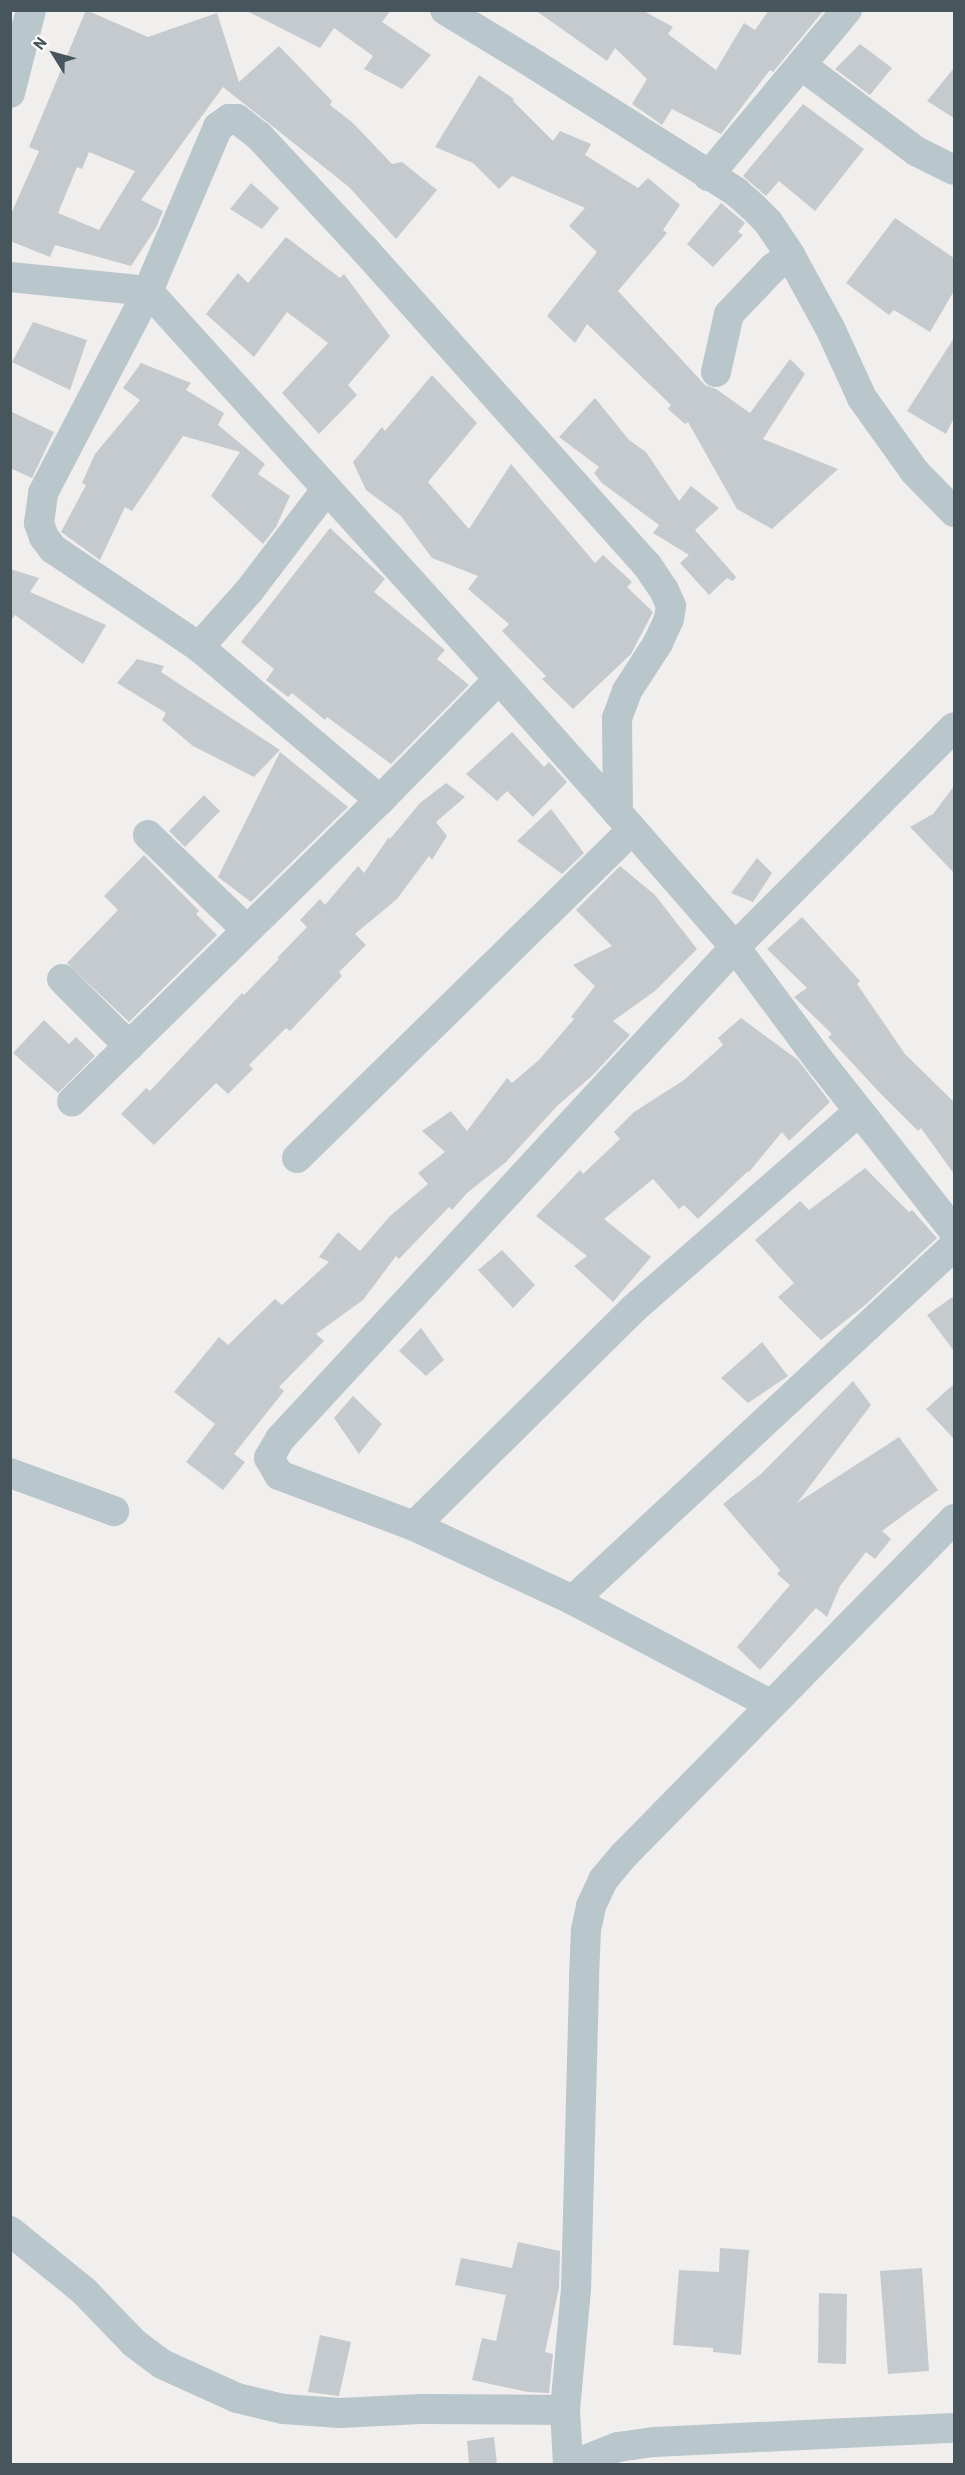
<!DOCTYPE html>
<style>
body{margin:0}
#map{position:relative;width:965px;height:2475px;overflow:hidden;background:#f1eeee;font-family:Barlow,sans-serif}
div>[style]{position:absolute}
[style*='--x']{left:calc(var(--x)*1px);top:calc(var(--y)*1px);width:calc(var(--w)*1px);rotate:calc(var(--a)*1deg)}
.building>*{inset:0;background:#c5cace}
.minor>*{height:30px;margin:-15px;padding:0 15px;transform-origin:15px;border-radius:15px;background:#b9c6cc}
span{translate:-50% -50%;white-space:nowrap;text-align:center;line-height:1.15;-webkit-text-stroke:6px #fff;paint-order:stroke}
.frame{position:absolute;inset:0;border:12px solid #46565c;pointer-events:none}
.north{position:absolute;left:24px;top:24px;width:60px;height:60px;-webkit-text-stroke:4px #fff;paint-order:stroke;rotate:307deg;font-size:16px;font-weight:700;line-height:24px;text-align:center;color:#46565c}
.north::after{content:'';display:block;margin:auto;width:21px;height:27px;background:#46565c;clip-path:polygon(50% 0,100% 100%,50% 72%,0 100%)}
</style>
<div id="map">
<div class="building">
<i style="clip-path:polygon(evenodd,86px 10px,148px 37px,217px 13px,239px 82px,279px 46px,332px 101px,330px 105px,353px 123px,392px 164px,402px 162px,437px 190px,396px 239px,349px 187px,223px 87px,141px 200px,163px 211px,156px 228px,131px 266px,55px 245px,50px 257px,10px 241px,10px 216px,39px 151px,29px 147px,86px 10px,89px 152px,135px 171px,99px 230px,58px 213px,77px 167px,82px 169px,89px 152px)"></i>
<i style="clip-path:polygon(245px 10px,391px 10px,382px 22px,431px 55px,402px 89px,364px 69px,373px 56px,334px 28px,320px 48px)"></i>
<i style="clip-path:polygon(535px 10px,642px 10px,673px 27px,668px 34px,716px 70px,744px 23px,755px 30px,769px 10px,824px 10px,773px 72px,770px 70px,721px 134px,672px 109px,662px 125px,655px 120px,632px 104px,647px 79px,615px 48px,607px 61px)"></i>
<i style="clip-path:polygon(860px 44px,892px 68px,870px 95px,835px 69px)"></i>
<i style="clip-path:polygon(954px 68px,954px 118px,927px 101px)"></i>
<i style="clip-path:polygon(479px 75px,514px 99px,513px 101px,553px 141px,560px 131px,591px 144px,585px 155px,638px 188px,648px 178px,680px 205px,663px 230px,667px 233px,618px 291px,705px 385px,716px 389px,750px 413px,790px 359px,805px 374px,763px 439px,838px 469px,772px 529px,737px 509px,688px 422px,685px 424px,668px 409px,671px 405px,587px 324px,575px 343px,547px 316px,597px 252px,569px 226px,585px 208px,512px 176px,499px 189px,473px 163px,435px 147px)"></i>
<i style="clip-path:polygon(803px 104px,864px 149px,815px 211px,779px 181px,766px 196px,743px 176px)"></i>
<i style="clip-path:polygon(251px 183px,279px 208px,262px 229px,230px 209px)"></i>
<i style="clip-path:polygon(721px 203px,745px 223px,738px 232px,743px 235px,713px 267px,687px 244px)"></i>
<i style="clip-path:polygon(895px 218px,954px 258px,954px 291px,930px 332px,894px 310px,889px 315px,846px 283px)"></i>
<i style="clip-path:polygon(286px 237px,340px 278px,344px 274px,390px 336px,348px 385px,357px 395px,319px 434px,282px 393px,328px 343px,287px 312px,254px 357px,206px 314px,238px 273px,248px 283px)"></i>
<i style="clip-path:polygon(33px 322px,87px 340px,70px 390px,12px 362px)"></i>
<i style="clip-path:polygon(954px 338px,954px 418px,946px 434px,907px 411px)"></i>
<i style="clip-path:polygon(141px 363px,191px 383px,186px 390px,224px 413px,218px 425px,265px 464px,258px 474px,290px 496px,276px 527px,263px 544px,211px 496px,240px 452px,183px 436px,132px 511px,125px 507px,100px 560px,61px 532px,86px 485px,82px 483px,95px 454px,140px 400px,123px 388px)"></i>
<i style="clip-path:polygon(432px 375px,477px 423px,428px 482px,469px 529px,511px 464px,595px 563px,603px 555px,632px 582px,627px 587px,653px 612px,631px 654px,573px 709px,542px 679px,546px 676px,502px 631px,509px 624px,468px 589px,478px 576px,432px 558px,401px 516px,366px 490px,353px 462px,382px 427px,385px 431px)"></i>
<i style="clip-path:polygon(595px 398px,629px 440px,646px 452px,679px 501px,691px 486px,719px 508px,695px 530px,736px 577px,733px 581px,727px 578px,709px 595px,680px 563px,689px 555px,653px 533px,659px 525px,602px 483px,594px 473px,599px 467px,559px 437px)"></i>
<i style="clip-path:polygon(10px 411px,54px 432px,32px 478px,10px 468px)"></i>
<i style="clip-path:polygon(330px 528px,385px 579px,374px 592px,445px 650px,437px 659px,469px 685px,391px 764px,327px 717px,325px 720px,292px 693px,288px 697px,266px 680px,274px 669px,241px 642px)"></i>
<i style="clip-path:polygon(10px 569px,39px 578px,30px 592px,106px 625px,83px 664px,15px 615px,10px 621px)"></i>
<i style="clip-path:polygon(137px 659px,164px 666px,161px 672px,280px 750px,254px 777px,193px 746px,162px 720px,166px 713px,117px 683px)"></i>
<i style="clip-path:polygon(512px 732px,544px 767px,549px 762px,567px 782px,533px 817px,507px 791px,497px 801px,466px 774px)"></i>
<i style="clip-path:polygon(280px 752px,348px 807px,251px 902px,218px 877px)"></i>
<i style="clip-path:polygon(446px 783px,465px 797px,436px 822px,447px 836px,432px 860px,429px 856px,397px 899px,355px 934px,366px 945px,339px 972px,342px 976px,290px 1031px,286px 1028px,249px 1065px,253px 1069px,228px 1094px,216px 1083px,154px 1145px,121px 1114px,146px 1088px,150px 1091px,242px 993px,244px 995px,279px 959px,277px 958px,307px 927px,300px 920px,320px 899px,325px 905px,358px 866px,364px 873px,389px 837px,390px 839px,420px 803px)"></i>
<i style="clip-path:polygon(954px 786px,954px 873px,910px 827px,933px 814px)"></i>
<i style="clip-path:polygon(204px 795px,220px 811px,185px 847px,169px 831px)"></i>
<i style="clip-path:polygon(551px 809px,584px 853px,562px 874px,517px 841px)"></i>
<i style="clip-path:polygon(144px 855px,199px 911px,196px 914px,217px 935px,129px 1022px,67px 963px,118px 910px,104px 896px)"></i>
<i style="clip-path:polygon(757px 858px,772px 873px,753px 902px,731px 893px)"></i>
<i style="clip-path:polygon(620px 866px,655px 895px,697px 949px,655px 991px,613px 1021px,630px 1035px,593px 1075px,558px 1105px,506px 1162px,467px 1193px,452px 1210px,449px 1207px,399px 1259px,396px 1256px,363px 1300px,316px 1334px,324px 1341px,279px 1387px,284px 1391px,234px 1454px,245px 1462px,223px 1490px,186px 1462px,215px 1424px,174px 1392px,219px 1337px,228px 1345px,275px 1299px,282px 1305px,329px 1262px,319px 1257px,338px 1232px,360px 1251px,389px 1217px,428px 1184px,418px 1173px,445px 1152px,422px 1131px,451px 1111px,467px 1131px,507px 1078px,512px 1083px,539px 1060px,574px 1019px,571px 1017px,595px 986px,573px 965px,612px 946px,576px 910px)"></i>
<i style="clip-path:polygon(802px 917px,860px 981px,857px 984px,905px 1054px,954px 1102px,954px 1174px,921px 1128px,918px 1131px,880px 1093px,828px 1037px,832px 1034px,794px 997px,807px 988px,767px 949px)"></i>
<i style="clip-path:polygon(741px 1018px,798px 1060px,830px 1102px,789px 1141px,782px 1132px,749px 1172px,748px 1171px,698px 1219px,684px 1205px,679px 1209px,653px 1179px,604px 1219px,651px 1257px,613px 1302px,574px 1266px,587px 1256px,536px 1216px,580px 1170px,583px 1174px,620px 1139px,614px 1132px,634px 1112px,684px 1080px,723px 1045px,718px 1038px)"></i>
<i style="clip-path:polygon(44px 1020px,69px 1044px,76px 1037px,95px 1056px,58px 1093px,13px 1053px)"></i>
<i style="clip-path:polygon(865px 1168px,909px 1212px,912px 1210px,937px 1238px,864px 1306px,821px 1340px,778px 1297px,794px 1283px,755px 1240px,800px 1201px,809px 1210px)"></i>
<i style="clip-path:polygon(502px 1250px,535px 1285px,513px 1308px,478px 1270px)"></i>
<i style="clip-path:polygon(954px 1296px,954px 1351px,927px 1315px)"></i>
<i style="clip-path:polygon(421px 1328px,444px 1360px,426px 1376px,399px 1351px)"></i>
<i style="clip-path:polygon(762px 1342px,788px 1376px,748px 1403px,721px 1378px)"></i>
<i style="clip-path:polygon(853px 1381px,871px 1405px,797px 1503px,899px 1437px,938px 1490px,882px 1531px,891px 1539px,875px 1559px,866px 1552px,840px 1586px,827px 1617px,816px 1608px,760px 1670px,737px 1647px,790px 1585px,777px 1574px,780px 1570px,723px 1504px,762px 1473px)"></i>
<i style="clip-path:polygon(954px 1384px,954px 1439px,926px 1409px)"></i>
<i style="clip-path:polygon(353px 1396px,382px 1424px,359px 1454px,334px 1418px)"></i>
<i style="clip-path:polygon(518px 2242px,560px 2251px,559px 2288px,545px 2352px,553px 2354px,549px 2393px,528px 2392px,472px 2380px,482px 2338px,496px 2341px,506px 2295px,455px 2285px,461px 2258px,512px 2268px)"></i>
<i style="clip-path:polygon(720px 2248px,749px 2250px,741px 2355px,713px 2352px,713px 2348px,673px 2345px,679px 2270px,719px 2272px)"></i>
<i style="clip-path:polygon(922px 2268px,929px 2371px,888px 2374px,880px 2271px)"></i>
<i style="clip-path:polygon(819px 2293px,847px 2294px,846px 2364px,818px 2363px)"></i>
<i style="clip-path:polygon(320px 2335px,351px 2342px,339px 2396px,308px 2392px)"></i>
<i style="clip-path:polygon(494px 2437px,497px 2464px,469px 2464px,467px 2441px)"></i>
</div>
<div class="minor">
<i style="--x:445;--y:10;--w:95;--a:31.2"></i>
<i style="--x:526;--y:59;--w:249;--a:32.3"></i>
<i style="--x:736;--y:192;--w:23;--a:41"></i>
<i style="--x:753;--y:207;--w:21;--a:45"></i>
<i style="--x:768;--y:222;--w:40;--a:56"></i>
<i style="--x:790;--y:255;--w:83;--a:61.3"></i>
<i style="--x:830;--y:328;--w:77;--a:65.4"></i>
<i style="--x:862;--y:398;--w:91;--a:54.4"></i>
<i style="--x:915;--y:472;--w:56;--a:45.7"></i>
<i style="--x:801;--y:65;--w:144;--a:36.8"></i>
<i style="--x:916;--y:151;--w:42;--a:26.6"></i>
<i style="--x:10;--y:93;--w:86;--a:-75.8"></i>
<i style="--x:708;--y:176;--w:217;--a:-50.1"></i>
<i style="--x:10;--y:277;--w:139;--a:5.8"></i>
<i style="--x:148;--y:291;--w:523;--a:47.87"></i>
<i style="--x:499;--y:679;--w:170;--a:134.5"></i>
<i style="--x:380;--y:800;--w:431;--a:135.6"></i>
<i style="--x:716;--y:372;--w:59;--a:-77.4"></i>
<i style="--x:729;--y:314;--w:64;--a:-46.3"></i>
<i style="--x:773;--y:268;--w:21;--a:-37"></i>
<i style="--x:199;--y:647;--w:75;--a:-48.2"></i>
<i style="--x:249;--y:591;--w:127;--a:-52.7"></i>
<i style="--x:499;--y:679;--w:179;--a:48.4"></i>
<i style="--x:380;--y:800;--w:237;--a:-139.8"></i>
<i style="--x:199;--y:647;--w:176;--a:-146.1"></i>
<i style="--x:53;--y:549;--w:15;--a:-127"></i>
<i style="--x:44;--y:537;--w:15;--a:-110"></i>
<i style="--x:39;--y:523;--w:30;--a:-82"></i>
<i style="--x:43;--y:493;--w:228;--a:-62.5"></i>
<i style="--x:148;--y:291;--w:178;--a:-66.9"></i>
<i style="--x:218;--y:127;--w:14;--a:-36"></i>
<i style="--x:229;--y:119;--w:8;--a:0"></i>
<i style="--x:237;--y:119;--w:28;--a:38"></i>
<i style="--x:259;--y:136;--w:156;--a:47.1"></i>
<i style="--x:365;--y:250;--w:423;--a:48.2"></i>
<i style="--x:647;--y:565;--w:30;--a:56"></i>
<i style="--x:664;--y:590;--w:17;--a:66"></i>
<i style="--x:671;--y:606;--w:13;--a:99"></i>
<i style="--x:669;--y:619;--w:26;--a:115"></i>
<i style="--x:658;--y:643;--w:57;--a:122.9"></i>
<i style="--x:627;--y:691;--w:29;--a:110"></i>
<i style="--x:617;--y:718;--w:95;--a:89.4"></i>
<i style="--x:618;--y:813;--w:178;--a:48.9"></i>
<i style="--x:735;--y:947;--w:146;--a:53.4"></i>
<i style="--x:822;--y:1064;--w:213;--a:51.7"></i>
<i style="--x:148;--y:835;--w:137;--a:43.8"></i>
<i style="--x:62;--y:979;--w:95;--a:45"></i>
<i style="--x:297;--y:1158;--w:469;--a:-44.4"></i>
<i style="--x:10;--y:1473;--w:111;--a:20.1"></i>
<i style="--x:414;--y:1526;--w:307;--a:-44.7"></i>
<i style="--x:632;--y:1310;--w:302;--a:-41.2"></i>
<i style="--x:573;--y:1600;--w:520;--a:-42.9"></i>
<i style="--x:770;--y:1704;--w:223;--a:-152.2"></i>
<i style="--x:573;--y:1600;--w:175;--a:-155"></i>
<i style="--x:414;--y:1526;--w:144;--a:-159.3"></i>
<i style="--x:279;--y:1475;--w:20;--a:-120"></i>
<i style="--x:269;--y:1458;--w:22;--a:-60"></i>
<i style="--x:280;--y:1439;--w:670;--a:-47.24"></i>
<i style="--x:735;--y:947;--w:310;--a:-45.1"></i>
<i style="--x:10;--y:2231;--w:95;--a:39"></i>
<i style="--x:84;--y:2291;--w:72;--a:46.1"></i>
<i style="--x:134;--y:2343;--w:35;--a:37"></i>
<i style="--x:162;--y:2364;--w:82;--a:24.4"></i>
<i style="--x:237;--y:2398;--w:47;--a:13.4"></i>
<i style="--x:283;--y:2409;--w:57;--a:4"></i>
<i style="--x:340;--y:2413;--w:81;--a:-2.8"></i>
<i style="--x:421;--y:2409;--w:144;--a:0.4"></i>
<i style="--x:568;--y:2464;--w:54;--a:-93.2"></i>
<i style="--x:565;--y:2410;--w:121;--a:-84.8"></i>
<i style="--x:576;--y:2290;--w:313;--a:-88.5"></i>
<i style="--x:584;--y:1977;--w:47;--a:-87.6"></i>
<i style="--x:586;--y:1930;--w:25;--a:-78"></i>
<i style="--x:591;--y:1906;--w:29;--a:-65"></i>
<i style="--x:603;--y:1880;--w:33;--a:-50"></i>
<i style="--x:624;--y:1855;--w:471;--a:-45.5"></i>
<i style="--x:575;--y:2464;--w:46;--a:-21.6"></i>
<i style="--x:618;--y:2447;--w:36;--a:-8"></i>
<i style="--x:654;--y:2442;--w:300;--a:-2.7"></i>
</div>
<div class="frame"></div>
<div class="north">N</div>
</div>
